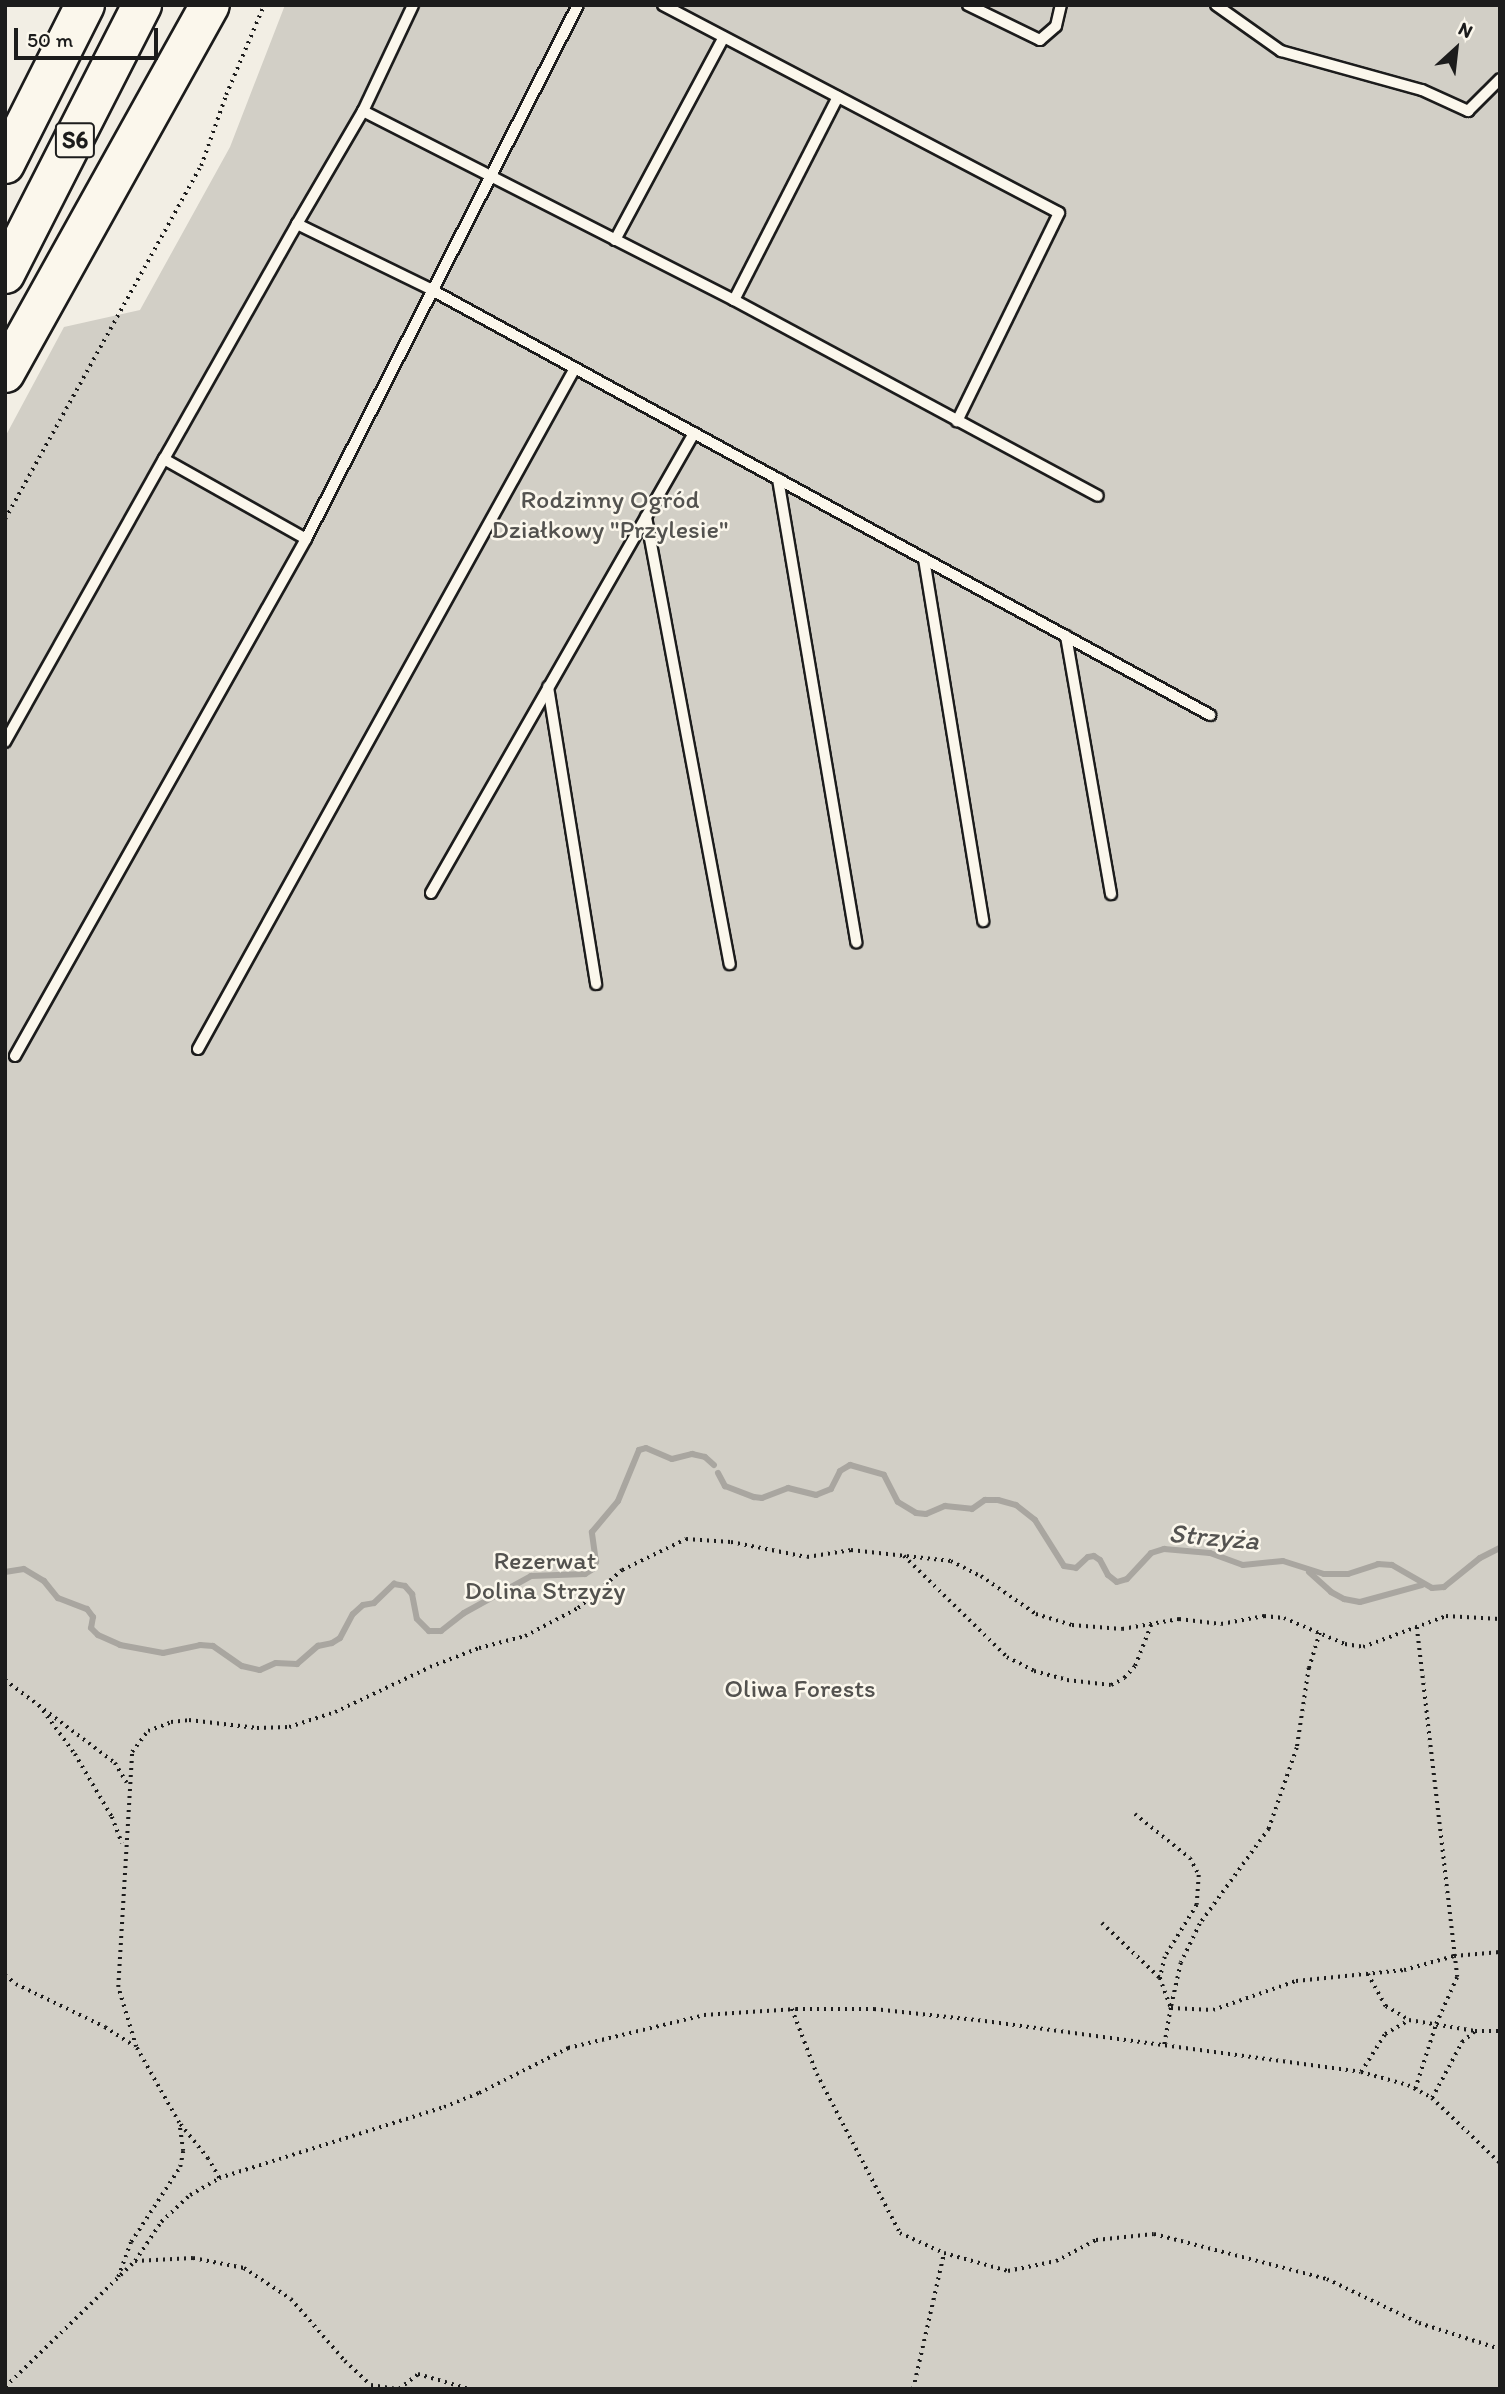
<!DOCTYPE html>
<meta charset="utf-8">
<style>
body{margin:0}
#map{position:relative;width:1505px;height:2394px;overflow:hidden;background:#f2eee4;font-family:Itim,sans-serif}
div>[style]{position:absolute}
[style*='--x']{left:calc(var(--x)*1px);top:calc(var(--y)*1px);width:calc(var(--w)*1px);rotate:calc(var(--a)*1deg)}
.green>*{inset:0;background:#d2cfc6}
.stream>*{height:6px;margin:-3px;padding:0 3px;transform-origin:3px;border-radius:3px;background:#a9a6a0}
.path>*{height:3.5px;margin-top:-1.75px;transform-origin:0;background:repeating-linear-gradient(90deg,#1c1c1c 0 2px,transparent 0 7px)}
.roads{filter:drop-shadow(2px 0 #1c1c1c) drop-shadow(-2px 0 #1c1c1c) drop-shadow(0 2px #1c1c1c) drop-shadow(0 -2px #1c1c1c)}
.service>*{height:10px;margin:-5px;padding:0 5px;transform-origin:5px;border-radius:5px;background:#fbf7ec}
.motorway>*{height:38px;margin:-19px;padding:0 19px;transform-origin:19px;border-radius:19px;background:#fbf7ec}
span{translate:-50% -50%;white-space:nowrap;text-align:center;line-height:1.15;-webkit-text-stroke:5px #fbf7ec;paint-order:stroke}
.shield-label span{padding:2px 5px;background:#fbf7ec;border:2px solid;border-radius:5px;-webkit-text-stroke-width:0}
.shield-label{font-size:24px;color:#1c1c1c;font-weight:700}
.park-label{font-size:26px;color:#53524f}
.water-label{font-size:28px;color:#545351;font-style:italic}
.frame{position:absolute;inset:0;border:7px solid #1c1c1c;pointer-events:none}
.north{position:absolute;left:1421px;top:14px;width:70px;height:70px;-webkit-text-stroke:5px #fbf7ec;paint-order:stroke;rotate:27deg;font-size:19px;font-weight:700;line-height:28px;text-align:center;color:#1c1c1c}
.north::after{content:'';display:block;margin:auto;width:24px;height:32px;background:#1c1c1c;clip-path:polygon(50% 0,100% 100%,50% 72%,0 100%)}
.scale{position:absolute;left:14px;top:28px;width:144px;height:32px;box-sizing:border-box;border:4px solid #1c1c1c;border-top:0;padding-left:9px;font-size:21px;line-height:24px;white-space:nowrap;color:#1c1c1c;-webkit-text-stroke:5px #fbf7ec;paint-order:stroke}
</style>
<div id="map">
<div class="green">
<i style="clip-path:polygon(285px 5px,1500px 5px,1500px 2389px,5px 2389px,5px 437px,64px 327px,140px 310px,230px 147px)"></i>
</div>
<div class="stream">
<i style="--x:718;--y:1473;--w:15;--a:62"></i>
<i style="--x:725;--y:1486;--w:31;--a:21"></i>
<i style="--x:754;--y:1497;--w:8;--a:7"></i>
<i style="--x:762;--y:1498;--w:28;--a:-21"></i>
<i style="--x:788;--y:1488;--w:29;--a:14"></i>
<i style="--x:816;--y:1495;--w:16;--a:-22"></i>
<i style="--x:831;--y:1489;--w:20;--a:-63"></i>
<i style="--x:840;--y:1471;--w:12;--a:-31"></i>
<i style="--x:850;--y:1465;--w:35;--a:16"></i>
<i style="--x:884;--y:1475;--w:30;--a:63"></i>
<i style="--x:898;--y:1502;--w:21;--a:31"></i>
<i style="--x:916;--y:1513;--w:10;--a:6"></i>
<i style="--x:926;--y:1514;--w:21;--a:-23"></i>
<i style="--x:945;--y:1506;--w:27;--a:6"></i>
<i style="--x:972;--y:1509;--w:16;--a:-35"></i>
<i style="--x:985;--y:1500;--w:13;--a:0"></i>
<i style="--x:998;--y:1500;--w:19;--a:16"></i>
<i style="--x:1016;--y:1505;--w:24;--a:38"></i>
<i style="--x:1035;--y:1520;--w:54;--a:57.8"></i>
<i style="--x:1064;--y:1566;--w:12;--a:9"></i>
<i style="--x:1076;--y:1568;--w:16;--a:-43"></i>
<i style="--x:1088;--y:1557;--w:6;--a:-9"></i>
<i style="--x:1094;--y:1556;--w:7;--a:34"></i>
<i style="--x:1100;--y:1560;--w:17;--a:62"></i>
<i style="--x:1108;--y:1575;--w:11;--a:38"></i>
<i style="--x:1117;--y:1582;--w:10;--a:-17"></i>
<i style="--x:1127;--y:1579;--w:35;--a:-47"></i>
<i style="--x:1151;--y:1553;--w:14;--a:-17"></i>
<i style="--x:1164;--y:1549;--w:46;--a:5"></i>
<i style="--x:1210;--y:1553;--w:35;--a:20"></i>
<i style="--x:1243;--y:1565;--w:40;--a:-5.7"></i>
<i style="--x:1283;--y:1561;--w:43;--a:17.6"></i>
<i style="--x:1324;--y:1574;--w:24;--a:0"></i>
<i style="--x:1348;--y:1574;--w:32;--a:-18"></i>
<i style="--x:1378;--y:1564;--w:14;--a:4"></i>
<i style="--x:1392;--y:1565;--w:46;--a:29.9"></i>
<i style="--x:1432;--y:1588;--w:12;--a:-5"></i>
<i style="--x:1444;--y:1587;--w:46;--a:-38.9"></i>
<i style="--x:1480;--y:1558;--w:22;--a:-27"></i>
<i style="--x:5;--y:1572;--w:19;--a:-9"></i>
<i style="--x:24;--y:1569;--w:23;--a:31"></i>
<i style="--x:44;--y:1581;--w:22;--a:51"></i>
<i style="--x:58;--y:1598;--w:31;--a:21"></i>
<i style="--x:87;--y:1609;--w:10;--a:53"></i>
<i style="--x:93;--y:1617;--w:11;--a:100"></i>
<i style="--x:91;--y:1628;--w:10;--a:45"></i>
<i style="--x:98;--y:1635;--w:24;--a:24"></i>
<i style="--x:120;--y:1645;--w:44;--a:10.5"></i>
<i style="--x:163;--y:1653;--w:38;--a:-12"></i>
<i style="--x:200;--y:1645;--w:13;--a:4"></i>
<i style="--x:213;--y:1646;--w:35;--a:35"></i>
<i style="--x:242;--y:1666;--w:18;--a:13"></i>
<i style="--x:260;--y:1670;--w:17;--a:-24"></i>
<i style="--x:276;--y:1663;--w:21;--a:3"></i>
<i style="--x:297;--y:1664;--w:28;--a:-41"></i>
<i style="--x:318;--y:1646;--w:14;--a:-12"></i>
<i style="--x:332;--y:1643;--w:9;--a:-32"></i>
<i style="--x:340;--y:1638;--w:27;--a:-62"></i>
<i style="--x:353;--y:1614;--w:13;--a:-42"></i>
<i style="--x:363;--y:1605;--w:11;--a:-10"></i>
<i style="--x:374;--y:1603;--w:28;--a:-44"></i>
<i style="--x:394;--y:1584;--w:11;--a:10"></i>
<i style="--x:405;--y:1586;--w:11;--a:49"></i>
<i style="--x:412;--y:1594;--w:25;--a:79"></i>
<i style="--x:417;--y:1619;--w:17;--a:45"></i>
<i style="--x:429;--y:1631;--w:12;--a:0"></i>
<i style="--x:441;--y:1631;--w:29;--a:-38"></i>
<i style="--x:464;--y:1613;--w:77;--a:-28.9"></i>
<i style="--x:531;--y:1576;--w:54;--a:-2.1"></i>
<i style="--x:585;--y:1574;--w:9;--a:-32"></i>
<i style="--x:593;--y:1569;--w:8;--a:-67"></i>
<i style="--x:596;--y:1562;--w:30;--a:-98"></i>
<i style="--x:592;--y:1532;--w:40;--a:-50"></i>
<i style="--x:618;--y:1501;--w:55;--a:-67.6"></i>
<i style="--x:639;--y:1450;--w:7;--a:-16"></i>
<i style="--x:646;--y:1448;--w:28;--a:23"></i>
<i style="--x:672;--y:1459;--w:21;--a:-14"></i>
<i style="--x:692;--y:1454;--w:13;--a:13"></i>
<i style="--x:705;--y:1457;--w:12;--a:42"></i>
<i style="--x:1309;--y:1572;--w:30;--a:42"></i>
<i style="--x:1331;--y:1592;--w:15;--a:28"></i>
<i style="--x:1344;--y:1599;--w:16;--a:11"></i>
<i style="--x:1360;--y:1602;--w:64;--a:-15.3"></i>
</div>
<div class="path">
<i style="--x:5;--y:519;--w:404;--a:-61"></i>
<i style="--x:201;--y:166;--w:75;--a:-70.6"></i>
<i style="--x:226;--y:95;--w:98;--a:-67.1"></i>
<i style="--x:904;--y:1556;--w:144;--a:44.4"></i>
<i style="--x:1007;--y:1657;--w:30;--a:27"></i>
<i style="--x:1034;--y:1671;--w:34;--a:15"></i>
<i style="--x:1067;--y:1680;--w:44;--a:6.5"></i>
<i style="--x:1111;--y:1685;--w:15;--a:-28"></i>
<i style="--x:1124;--y:1678;--w:16;--a:-47"></i>
<i style="--x:1135;--y:1666;--w:44;--a:-68.7"></i>
<i style="--x:1320;--y:1633;--w:37;--a:107"></i>
<i style="--x:1309;--y:1668;--w:81;--a:98.5"></i>
<i style="--x:1297;--y:1748;--w:86;--a:109.1"></i>
<i style="--x:1269;--y:1829;--w:117;--a:126"></i>
<i style="--x:1200;--y:1924;--w:43;--a:116"></i>
<i style="--x:1181;--y:1963;--w:46;--a:102.5"></i>
<i style="--x:1171;--y:2008;--w:42;--a:2.7"></i>
<i style="--x:1213;--y:2010;--w:88;--a:-19.3"></i>
<i style="--x:1296;--y:1981;--w:109;--a:-5.8"></i>
<i style="--x:1404;--y:1970;--w:52;--a:-15.6"></i>
<i style="--x:1454;--y:1956;--w:46;--a:-5"></i>
<i style="--x:5;--y:1680;--w:138;--a:37"></i>
<i style="--x:115;--y:1763;--w:23;--a:59"></i>
<i style="--x:39;--y:1705;--w:61;--a:53.7"></i>
<i style="--x:75;--y:1754;--w:73;--a:59.6"></i>
<i style="--x:112;--y:1817;--w:28;--a:69"></i>
<i style="--x:1135;--y:1814;--w:70;--a:38.7"></i>
<i style="--x:1190;--y:1858;--w:19;--a:62"></i>
<i style="--x:1199;--y:1875;--w:30;--a:94"></i>
<i style="--x:1197;--y:1905;--w:61;--a:121.6"></i>
<i style="--x:1165;--y:1957;--w:22;--a:103"></i>
<i style="--x:1102;--y:1923;--w:80;--a:43.5"></i>
<i style="--x:1160;--y:1978;--w:32;--a:70"></i>
<i style="--x:1171;--y:2008;--w:40;--a:100"></i>
<i style="--x:1368;--y:1974;--w:37;--a:61"></i>
<i style="--x:1386;--y:2006;--w:27;--a:31"></i>
<i style="--x:5;--y:1975;--w:14;--a:39"></i>
<i style="--x:16;--y:1984;--w:99;--a:25.8"></i>
<i style="--x:105;--y:2027;--w:35;--a:33"></i>
<i style="--x:792;--y:2009;--w:70;--a:69"></i>
<i style="--x:817;--y:2074;--w:179;--a:62.4"></i>
<i style="--x:900;--y:2233;--w:48;--a:24.4"></i>
<i style="--x:944;--y:2253;--w:66;--a:15.7"></i>
<i style="--x:1008;--y:2271;--w:49;--a:-11.8"></i>
<i style="--x:1056;--y:2261;--w:45;--a:-27.7"></i>
<i style="--x:1096;--y:2240;--w:58;--a:-5.9"></i>
<i style="--x:1154;--y:2234;--w:179;--a:14.6"></i>
<i style="--x:1327;--y:2279;--w:102;--a:25.6"></i>
<i style="--x:1419;--y:2323;--w:85;--a:17.8"></i>
<i style="--x:1361;--y:2072;--w:45;--a:-57.7"></i>
<i style="--x:1385;--y:2034;--w:28;--a:-30"></i>
<i style="--x:1409;--y:2020;--w:67;--a:9.5"></i>
<i style="--x:1475;--y:2031;--w:25;--a:0"></i>
<i style="--x:1415;--y:2089;--w:68;--a:-72.1"></i>
<i style="--x:1436;--y:2024;--w:51;--a:-65.9"></i>
<i style="--x:1457;--y:1977;--w:354;--a:-96.6"></i>
<i style="--x:1432;--y:2098;--w:64;--a:-61.8"></i>
<i style="--x:1462;--y:2042;--w:17;--a:-40"></i>
<i style="--x:219;--y:2178;--w:22;--a:-120"></i>
<i style="--x:208;--y:2159;--w:46;--a:-128.9"></i>
<i style="--x:179;--y:2123;--w:87;--a:-119.5"></i>
<i style="--x:136;--y:2047;--w:63;--a:-106.7"></i>
<i style="--x:118;--y:1987;--w:235;--a:-86.6"></i>
<i style="--x:132;--y:1752;--w:26;--a:-53"></i>
<i style="--x:148;--y:1731;--w:25;--a:-21"></i>
<i style="--x:171;--y:1722;--w:18;--a:-6"></i>
<i style="--x:189;--y:1720;--w:68;--a:6.7"></i>
<i style="--x:257;--y:1728;--w:32;--a:-2"></i>
<i style="--x:289;--y:1727;--w:48;--a:-18.1"></i>
<i style="--x:335;--y:1712;--w:105;--a:-25.3"></i>
<i style="--x:430;--y:1667;--w:53;--a:-21.2"></i>
<i style="--x:479;--y:1648;--w:48;--a:-14.6"></i>
<i style="--x:525;--y:1636;--w:60;--a:-27.8"></i>
<i style="--x:578;--y:1608;--w:58;--a:-40.8"></i>
<i style="--x:622;--y:1570;--w:71;--a:-25.8"></i>
<i style="--x:686;--y:1539;--w:45;--a:3.8"></i>
<i style="--x:731;--y:1542;--w:77;--a:11.2"></i>
<i style="--x:807;--y:1557;--w:45;--a:-9"></i>
<i style="--x:851;--y:1550;--w:101;--a:6.3"></i>
<i style="--x:951;--y:1561;--w:34;--a:27"></i>
<i style="--x:981;--y:1576;--w:67;--a:34.6"></i>
<i style="--x:1036;--y:1614;--w:38;--a:17"></i>
<i style="--x:1072;--y:1625;--w:50;--a:4.6"></i>
<i style="--x:1122;--y:1629;--w:58;--a:-10"></i>
<i style="--x:1179;--y:1619;--w:42;--a:6.8"></i>
<i style="--x:1221;--y:1624;--w:44;--a:-10.5"></i>
<i style="--x:1264;--y:1616;--w:20;--a:6"></i>
<i style="--x:1284;--y:1618;--w:66;--a:23.1"></i>
<i style="--x:1345;--y:1644;--w:18;--a:9"></i>
<i style="--x:1363;--y:1647;--w:89;--a:-20.5"></i>
<i style="--x:1446;--y:1616;--w:54;--a:3.2"></i>
<i style="--x:135;--y:2261;--w:58;--a:-3"></i>
<i style="--x:193;--y:2258;--w:52;--a:11.1"></i>
<i style="--x:244;--y:2268;--w:56;--a:33.4"></i>
<i style="--x:291;--y:2299;--w:82;--a:48.9"></i>
<i style="--x:345;--y:2361;--w:35;--a:43"></i>
<i style="--x:371;--y:2385;--w:26;--a:9"></i>
<i style="--x:118;--y:2277;--w:37;--a:-70"></i>
<i style="--x:131;--y:2242;--w:90;--a:-56.8"></i>
<i style="--x:180;--y:2167;--w:16;--a:-79"></i>
<i style="--x:183;--y:2151;--w:27;--a:-98"></i>
<i style="--x:5;--y:2387;--w:181;--a:-44.1"></i>
<i style="--x:135;--y:2261;--w:47;--a:-56.3"></i>
<i style="--x:161;--y:2222;--w:40;--a:-43"></i>
<i style="--x:190;--y:2195;--w:34;--a:-30"></i>
<i style="--x:219;--y:2178;--w:236;--a:-17.5"></i>
<i style="--x:444;--y:2107;--w:38;--a:-22"></i>
<i style="--x:479;--y:2093;--w:100;--a:-26.8"></i>
<i style="--x:568;--y:2048;--w:140;--a:-13.6"></i>
<i style="--x:704;--y:2015;--w:92;--a:-3.7"></i>
<i style="--x:796;--y:2009;--w:78;--a:0"></i>
<i style="--x:874;--y:2009;--w:112;--a:6.2"></i>
<i style="--x:985;--y:2021;--w:379;--a:7.7"></i>
<i style="--x:1361;--y:2072;--w:49;--a:15.5"></i>
<i style="--x:1408;--y:2085;--w:27;--a:28"></i>
<i style="--x:1432;--y:2098;--w:94;--a:43.7"></i>
<i style="--x:399;--y:2389;--w:24;--a:-38"></i>
<i style="--x:418;--y:2374;--w:53;--a:16.4"></i>
<i style="--x:913;--y:2389;--w:139;--a:-77.2"></i>
</div>
<div class="roads">
<div class="service">
<i style="--x:663;--y:5;--w:447;--a:27.7"></i>
<i style="--x:1059;--y:213;--w:232;--a:116.1"></i>
<i style="--x:968;--y:5;--w:80;--a:25.9"></i>
<i style="--x:1040;--y:40;--w:21;--a:-41"></i>
<i style="--x:1056;--y:26;--w:22;--a:-77"></i>
<i style="--x:1216;--y:5;--w:80;--a:35.3"></i>
<i style="--x:1281;--y:51;--w:146;--a:15.5"></i>
<i style="--x:1422;--y:90;--w:51;--a:24.5"></i>
<i style="--x:1468;--y:111;--w:45;--a:-45"></i>
<i style="--x:363;--y:111;--w:416;--a:27"></i>
<i style="--x:734;--y:300;--w:413;--a:28.3"></i>
<i style="--x:297;--y:224;--w:131;--a:-59.7"></i>
<i style="--x:363;--y:111;--w:117;--a:-64.7"></i>
<i style="--x:615;--y:240;--w:230;--a:-61.8"></i>
<i style="--x:734;--y:300;--w:228;--a:-62.9"></i>
<i style="--x:164;--y:459;--w:270;--a:-60.5"></i>
<i style="--x:297;--y:224;--w:148;--a:26"></i>
<i style="--x:430;--y:289;--w:889;--a:28.64"></i>
<i style="--x:778;--y:479;--w:470;--a:80.4"></i>
<i style="--x:646;--y:517;--w:455;--a:79.4"></i>
<i style="--x:924;--y:559;--w:367;--a:80.7"></i>
<i style="--x:1066;--y:636;--w:262;--a:80.1"></i>
<i style="--x:548;--y:687;--w:301;--a:80.8"></i>
<i style="--x:5;--y:742;--w:325;--a:-60.7"></i>
<i style="--x:164;--y:459;--w:163;--a:29.4"></i>
<i style="--x:306;--y:539;--w:599;--a:-63.01"></i>
<i style="--x:431;--y:893;--w:530;--a:-60.24"></i>
<i style="--x:198;--y:1049;--w:778;--a:-61.03"></i>
<i style="--x:15;--y:1056;--w:593;--a:-60.63"></i>
</div>
<div class="motorway">
<i style="--x:5;--y:164;--w:178;--a:-63.3"></i>
<i style="--x:5;--y:274;--w:302;--a:-63"></i>
<i style="--x:5;--y:373;--w:421;--a:-60.9"></i>
</div>
</div>
<div class="shield-label">
<span style="left:75px;top:140px">S6</span>
</div>
<div class="park-label">
<span style="left:610px;top:515px">Rodzinny Ogród<br>Działkowy "Przylesie"</span>
<span style="left:545px;top:1576px">Rezerwat<br>Dolina Strzyży</span>
<span style="left:800px;top:1689px">Oliwa Forests</span>
</div>
<div class="water-label">
<span style="left:1214px;top:1536px;rotate:5deg">Strzyża</span>
</div>
<div class="frame"></div>
<div class="north">N</div>
<div class="scale">50 m</div>
</div>
